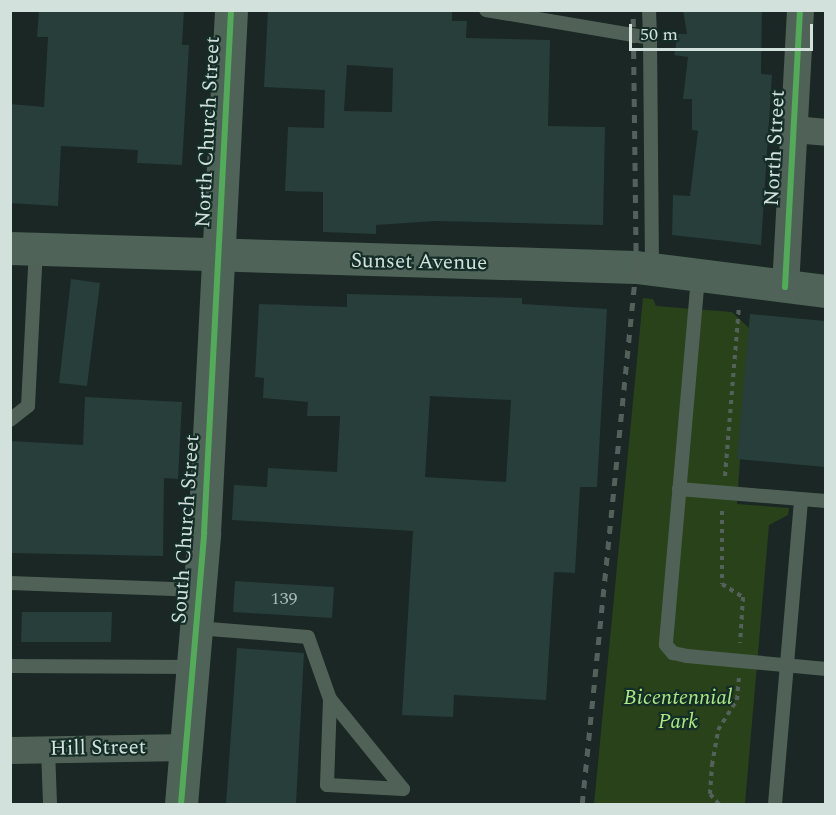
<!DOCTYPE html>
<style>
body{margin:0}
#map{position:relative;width:836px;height:815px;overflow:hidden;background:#1a2724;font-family:Spectral,serif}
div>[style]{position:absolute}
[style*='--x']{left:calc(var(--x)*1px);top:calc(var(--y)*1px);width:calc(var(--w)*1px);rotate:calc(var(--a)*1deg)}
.green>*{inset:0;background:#2a4219}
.building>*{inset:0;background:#273e3b}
.path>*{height:4px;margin-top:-2px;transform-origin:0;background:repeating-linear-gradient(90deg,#55625b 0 4.5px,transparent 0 9px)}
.lane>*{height:14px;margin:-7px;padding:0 7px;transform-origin:7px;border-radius:7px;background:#506257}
.street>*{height:27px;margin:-13.5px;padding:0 13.5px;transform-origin:13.5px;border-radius:13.5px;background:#506257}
.secondary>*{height:33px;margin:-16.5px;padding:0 16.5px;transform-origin:16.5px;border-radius:16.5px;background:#4f6358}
.rail>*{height:4.5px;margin-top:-2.25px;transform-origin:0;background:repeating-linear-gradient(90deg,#53615a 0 8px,transparent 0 16px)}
.cycleway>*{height:6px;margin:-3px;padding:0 3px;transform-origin:3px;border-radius:3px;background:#51ab58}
span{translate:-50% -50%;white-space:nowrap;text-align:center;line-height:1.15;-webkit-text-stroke:4.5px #142d27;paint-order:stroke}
.number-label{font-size:18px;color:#a7b8b4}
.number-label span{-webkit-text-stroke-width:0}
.street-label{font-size:21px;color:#d2e1dc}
.park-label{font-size:21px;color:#ace981;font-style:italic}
.frame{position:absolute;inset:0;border:12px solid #d2e1dc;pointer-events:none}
.scale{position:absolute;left:629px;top:24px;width:184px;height:27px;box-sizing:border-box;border:3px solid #d2e1dc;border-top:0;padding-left:8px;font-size:18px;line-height:21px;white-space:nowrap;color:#d2e1dc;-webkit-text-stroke:4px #142d27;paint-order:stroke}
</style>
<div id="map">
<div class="green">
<i style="clip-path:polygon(643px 298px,653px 299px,656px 306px,732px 312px,749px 328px,737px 504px,789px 508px,788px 515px,769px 525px,745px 804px,594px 804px)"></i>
</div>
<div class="building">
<i style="clip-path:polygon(39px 10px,184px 10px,182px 45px,189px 45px,182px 165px,137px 163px,138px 150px,61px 146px,58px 206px,10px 203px,10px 104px,44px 107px,48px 37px,37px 37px)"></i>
<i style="clip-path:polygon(evenodd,268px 10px,452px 10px,452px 21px,467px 21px,466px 38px,550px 40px,548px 126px,605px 127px,603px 225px,436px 221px,376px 225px,376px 234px,323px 232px,323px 192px,285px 191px,288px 127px,324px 128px,325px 90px,264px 87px,268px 10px,347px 65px,393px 68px,392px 112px,344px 111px,347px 65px)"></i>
<i style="clip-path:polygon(683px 10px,762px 10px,761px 74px,772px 75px,761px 245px,672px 235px,673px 195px,690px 196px,698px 131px,692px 130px,692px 99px,683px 99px,688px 57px,674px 55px,678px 34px,687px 34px)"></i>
<i style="clip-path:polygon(71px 279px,100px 283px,87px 386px,59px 383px)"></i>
<i style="clip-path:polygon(evenodd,347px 294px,522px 298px,522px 304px,607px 309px,597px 487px,580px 487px,575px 573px,554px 572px,546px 700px,454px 695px,453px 717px,402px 715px,413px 531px,232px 520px,234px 485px,267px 487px,268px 468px,337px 472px,340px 416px,307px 416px,308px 402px,263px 398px,264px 378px,255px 377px,259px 304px,347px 307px,347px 294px,430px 396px,511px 400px,506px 482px,425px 477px,430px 396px)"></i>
<i style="clip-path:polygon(750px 314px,825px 321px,825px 467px,737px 459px)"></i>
<i style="clip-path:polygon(85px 397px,182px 402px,178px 479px,164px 478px,163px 556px,10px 553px,10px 441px,83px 445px)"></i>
<i style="clip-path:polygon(235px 581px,334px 587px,332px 618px,233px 612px)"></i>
<i style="clip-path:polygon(22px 612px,112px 612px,111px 642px,21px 642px)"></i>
<i style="clip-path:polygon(237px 648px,304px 653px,296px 804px,226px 804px)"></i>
</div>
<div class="path">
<i style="--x:725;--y:476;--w:170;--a:-85.3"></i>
<i style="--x:722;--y:511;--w:73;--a:90"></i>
<i style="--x:722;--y:584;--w:25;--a:32"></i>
<i style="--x:743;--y:597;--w:46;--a:93.7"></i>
<i style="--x:719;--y:804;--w:13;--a:-132"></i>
<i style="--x:710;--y:794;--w:29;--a:-86"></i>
<i style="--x:712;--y:765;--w:36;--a:-80"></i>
<i style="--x:718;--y:730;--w:36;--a:-58"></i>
<i style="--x:737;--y:700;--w:22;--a:-85"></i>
</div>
<div class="lane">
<i style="--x:486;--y:10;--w:166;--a:9.7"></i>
<i style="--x:650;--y:38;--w:28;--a:-92"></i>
<i style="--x:650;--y:38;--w:231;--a:89.5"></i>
<i style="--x:698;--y:277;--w:369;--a:95"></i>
<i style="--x:666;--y:645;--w:11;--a:49"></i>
<i style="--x:673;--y:653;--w:14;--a:12"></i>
<i style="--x:687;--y:656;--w:140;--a:5.3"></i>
<i style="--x:10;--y:420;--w:23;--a:-38"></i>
<i style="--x:28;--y:406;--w:157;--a:-87.1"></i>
<i style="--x:679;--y:489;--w:147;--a:4.7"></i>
<i style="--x:10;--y:583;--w:190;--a:2.1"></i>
<i style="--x:197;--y:628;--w:111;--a:4.6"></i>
<i style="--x:308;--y:637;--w:66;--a:70.5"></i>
<i style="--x:10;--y:666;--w:183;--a:0.3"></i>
<i style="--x:330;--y:699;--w:116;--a:51"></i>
<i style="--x:403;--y:789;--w:76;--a:-177"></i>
<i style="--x:327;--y:785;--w:86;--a:-88"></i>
<i style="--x:48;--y:749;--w:55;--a:87.9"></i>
<i style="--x:775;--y:804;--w:306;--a:-85.1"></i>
</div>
<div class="street">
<i style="--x:793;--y:129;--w:33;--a:5"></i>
<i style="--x:785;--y:287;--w:277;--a:-86.9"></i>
<i style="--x:10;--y:750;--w:176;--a:-1"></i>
</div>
<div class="secondary">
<i style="--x:10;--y:248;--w:626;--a:1.74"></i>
<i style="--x:636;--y:267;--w:192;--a:7.2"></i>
<i style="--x:181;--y:804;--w:272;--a:-85.1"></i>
<i style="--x:204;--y:533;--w:524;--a:-87.04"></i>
</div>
<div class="rail">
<i style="--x:582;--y:804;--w:540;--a:-84.26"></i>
<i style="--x:636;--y:267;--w:257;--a:-90.7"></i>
</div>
<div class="cycleway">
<i style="--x:785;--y:287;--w:277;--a:-86.9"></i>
<i style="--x:181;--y:804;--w:272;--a:-85.1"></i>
<i style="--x:204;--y:533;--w:524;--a:-87.04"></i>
</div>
<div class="number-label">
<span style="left:284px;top:599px">139</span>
</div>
<div class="street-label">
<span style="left:208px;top:132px;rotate:-87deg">North Church Street</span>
<span style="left:775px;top:148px;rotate:-87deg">North Street</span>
<span style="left:419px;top:262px;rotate:1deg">Sunset Avenue</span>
<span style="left:186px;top:529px;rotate:-86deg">South Church Street</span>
<span style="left:98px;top:748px;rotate:-1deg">Hill Street</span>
</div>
<div class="park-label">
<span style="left:678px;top:710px">Bicentennial<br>Park</span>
</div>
<div class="frame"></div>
<div class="scale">50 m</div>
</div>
